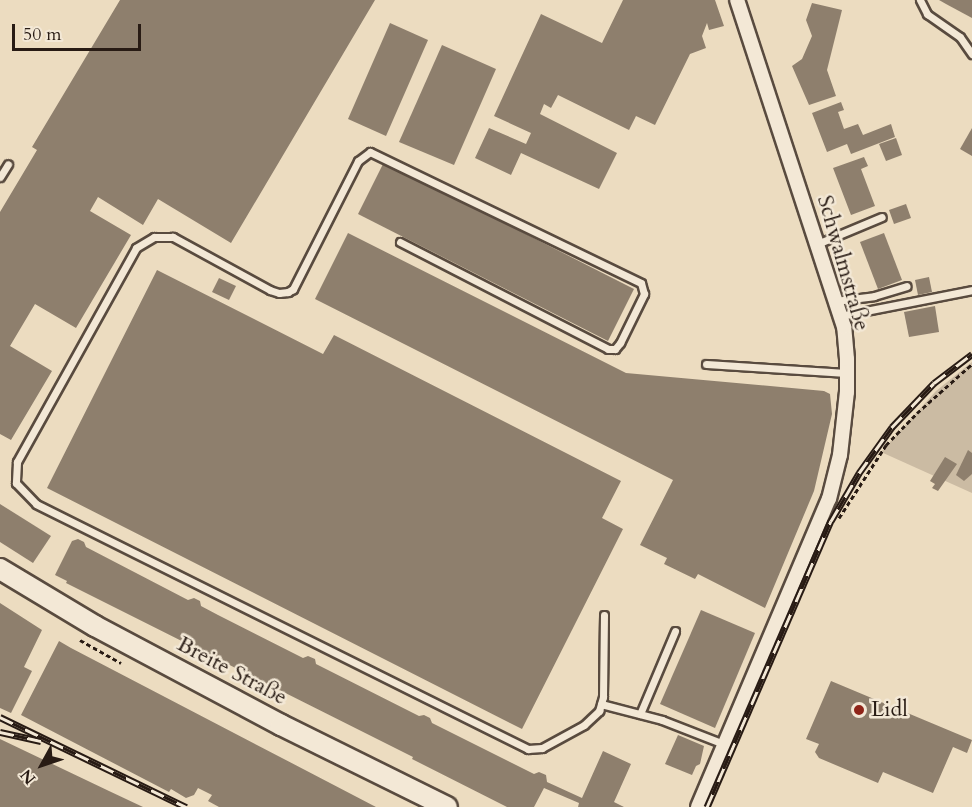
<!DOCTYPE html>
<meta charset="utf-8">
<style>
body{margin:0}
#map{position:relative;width:972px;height:807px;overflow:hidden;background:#ecdcc0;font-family:Cardo,serif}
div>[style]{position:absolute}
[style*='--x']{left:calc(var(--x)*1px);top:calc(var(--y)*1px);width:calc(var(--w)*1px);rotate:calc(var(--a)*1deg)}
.green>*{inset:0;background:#cbbba3}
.building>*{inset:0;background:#8e7f6d}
.path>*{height:3px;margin-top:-1.5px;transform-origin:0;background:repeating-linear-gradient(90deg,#281b14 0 4.5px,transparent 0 7.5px)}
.roads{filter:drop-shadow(2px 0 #594b3f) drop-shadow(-2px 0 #594b3f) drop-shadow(0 2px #594b3f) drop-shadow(0 -2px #594b3f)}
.lane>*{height:7px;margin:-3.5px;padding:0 3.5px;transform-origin:3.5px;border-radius:3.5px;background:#f3e8d6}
.street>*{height:14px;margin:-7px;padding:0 7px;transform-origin:7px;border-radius:7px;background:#f3e8d6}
.secondary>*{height:20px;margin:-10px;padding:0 10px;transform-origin:10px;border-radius:10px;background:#f3e8d6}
.rail>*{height:7px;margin-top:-3.5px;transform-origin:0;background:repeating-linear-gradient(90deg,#f3e8d6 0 14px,#281b14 0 28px);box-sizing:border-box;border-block:2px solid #281b14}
.dots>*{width:16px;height:16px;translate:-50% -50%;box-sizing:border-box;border:3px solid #f3e8d6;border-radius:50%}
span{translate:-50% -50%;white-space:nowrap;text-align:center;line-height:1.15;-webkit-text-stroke:5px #f3e8d6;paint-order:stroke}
.street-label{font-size:22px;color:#281b14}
.poi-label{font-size:22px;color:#281b14}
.left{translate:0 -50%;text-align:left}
.north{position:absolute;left:12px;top:735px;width:60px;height:60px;-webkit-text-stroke:4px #f3e8d6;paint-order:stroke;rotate:230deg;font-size:16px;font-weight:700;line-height:24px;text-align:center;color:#281b14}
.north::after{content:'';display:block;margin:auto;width:21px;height:27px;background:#281b14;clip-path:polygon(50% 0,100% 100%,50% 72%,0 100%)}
.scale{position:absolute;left:12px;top:24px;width:129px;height:27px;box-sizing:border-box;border:3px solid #281b14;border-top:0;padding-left:8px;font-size:18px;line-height:21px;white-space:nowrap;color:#281b14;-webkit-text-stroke:4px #f3e8d6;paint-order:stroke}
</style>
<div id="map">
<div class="green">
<i style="clip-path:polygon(972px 362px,972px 493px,881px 452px,936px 391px)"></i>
</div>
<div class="building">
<i style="clip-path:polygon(120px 0,375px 0,231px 243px,158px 199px,143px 225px,98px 197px,90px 211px,131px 235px,76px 328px,35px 304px,10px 346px,52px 371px,11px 440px,0 434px,0 212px,37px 150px,32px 147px)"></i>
<i style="clip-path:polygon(623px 0,715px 0,724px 26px,709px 30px,707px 23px,702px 36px,706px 48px,690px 54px,655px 125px,636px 116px,629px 130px,558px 95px,551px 108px,544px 104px,540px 114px,617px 153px,599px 189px,521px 153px,511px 175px,475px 158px,489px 128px,526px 144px,531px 133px,494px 116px,541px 14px,602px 43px)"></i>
<i style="clip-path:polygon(939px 0,972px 0,972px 18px,946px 4px)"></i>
<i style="clip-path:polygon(812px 3px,842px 10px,827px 70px,836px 96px,809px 105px,792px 66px,802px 59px,812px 36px,806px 20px)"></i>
<i style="clip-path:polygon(390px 23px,428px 40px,386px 136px,348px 119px)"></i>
<i style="clip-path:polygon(442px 45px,496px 69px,454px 165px,399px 142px)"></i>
<i style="clip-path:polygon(841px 102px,844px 110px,838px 112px,844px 129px,858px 124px,863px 135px,891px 124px,895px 137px,851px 154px,847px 144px,827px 152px,812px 113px)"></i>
<i style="clip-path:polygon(972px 128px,972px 156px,960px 149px)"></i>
<i style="clip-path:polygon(896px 138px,902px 155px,886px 161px,879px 144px)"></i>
<i style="clip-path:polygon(864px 157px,868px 166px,861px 169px,875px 206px,851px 215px,833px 168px)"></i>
<i style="clip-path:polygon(384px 162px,634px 289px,608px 341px,358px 214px)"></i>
<i style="clip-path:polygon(906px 204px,911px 218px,894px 224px,889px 210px)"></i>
<i style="clip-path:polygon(348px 233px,626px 373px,824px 391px,830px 394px,832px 414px,814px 491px,765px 608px,698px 574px,695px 579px,664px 564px,667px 558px,640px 545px,673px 480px,315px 299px)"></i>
<i style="clip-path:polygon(884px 233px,902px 280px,878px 289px,860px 242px)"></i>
<i style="clip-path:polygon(157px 270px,323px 354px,334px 335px,621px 481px,602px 518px,623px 529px,522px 729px,47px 488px)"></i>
<i style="clip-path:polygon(929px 277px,932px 292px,918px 295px,915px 280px)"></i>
<i style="clip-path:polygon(219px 278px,236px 286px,229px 300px,212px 292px)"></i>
<i style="clip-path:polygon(935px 306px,939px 332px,909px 337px,904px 312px)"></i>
<i style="clip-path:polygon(968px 450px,972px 453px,972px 474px,964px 481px,956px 475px)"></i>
<i style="clip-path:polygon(945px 457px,957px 464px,938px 491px,932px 488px,935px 484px,930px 481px)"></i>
<i style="clip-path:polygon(0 504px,51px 536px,33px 563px,0 542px)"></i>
<i style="clip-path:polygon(78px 539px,84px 542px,86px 547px,188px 600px,194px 598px,200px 601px,201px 606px,218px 615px,303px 658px,308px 656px,315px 659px,316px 664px,419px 716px,424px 715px,430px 718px,432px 723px,534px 774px,539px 772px,546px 775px,547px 782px,582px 798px,603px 751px,631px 764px,614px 802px,624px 807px,578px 807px,579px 803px,544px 788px,534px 807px,507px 807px,412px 759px,413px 757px,66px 583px,67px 581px,55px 575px,72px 541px)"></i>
<i style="clip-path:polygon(0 603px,42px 630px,24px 667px,32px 671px,11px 713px,0 708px)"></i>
<i style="clip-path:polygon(701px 610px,755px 633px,715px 728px,660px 704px)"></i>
<i style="clip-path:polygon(59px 641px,71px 648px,376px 807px,219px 807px,208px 801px,212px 795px,198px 788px,194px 795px,186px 798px,171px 789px,169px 792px,21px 715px)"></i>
<i style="clip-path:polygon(831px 681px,972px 740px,967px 753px,953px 747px,933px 793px,883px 772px,878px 783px,819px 758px,815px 752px,819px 744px,806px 739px)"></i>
<i style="clip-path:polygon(678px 735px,704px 746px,700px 764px,696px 766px,692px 775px,665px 764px)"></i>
<i style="clip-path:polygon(0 739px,109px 791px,143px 807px,0 807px)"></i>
</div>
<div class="path">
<i style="--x:839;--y:518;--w:87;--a:-57.2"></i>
<i style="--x:886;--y:445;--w:45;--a:-45.9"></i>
<i style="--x:917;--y:413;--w:74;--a:-41.7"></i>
<i style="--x:80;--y:640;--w:47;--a:29.3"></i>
</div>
<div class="roads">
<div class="lane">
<i style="--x:920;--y:0;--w:16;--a:63"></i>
<i style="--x:927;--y:14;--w:40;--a:34.9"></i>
<i style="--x:960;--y:37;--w:21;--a:55"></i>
<i style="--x:0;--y:177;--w:15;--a:-58"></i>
<i style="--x:400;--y:242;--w:234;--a:27.2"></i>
<i style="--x:608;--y:349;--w:7;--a:0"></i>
<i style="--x:615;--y:349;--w:8;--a:-50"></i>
<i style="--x:620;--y:343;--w:55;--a:-63.9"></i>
<i style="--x:644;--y:294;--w:11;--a:-105"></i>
<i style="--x:641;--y:283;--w:301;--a:-154.2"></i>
<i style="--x:370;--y:152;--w:15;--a:143"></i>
<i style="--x:358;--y:161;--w:144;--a:116.9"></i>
<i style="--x:293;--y:289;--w:6;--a:149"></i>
<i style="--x:288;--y:292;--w:9;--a:174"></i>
<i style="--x:279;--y:293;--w:9;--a:-162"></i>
<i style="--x:270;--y:290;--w:111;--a:-151.3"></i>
<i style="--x:173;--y:237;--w:19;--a:180"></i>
<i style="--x:154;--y:237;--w:21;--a:149"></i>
<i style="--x:136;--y:248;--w:245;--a:119.1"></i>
<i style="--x:17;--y:462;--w:21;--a:93"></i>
<i style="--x:16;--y:483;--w:29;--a:46"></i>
<i style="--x:36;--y:504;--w:550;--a:26.47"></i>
<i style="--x:528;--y:749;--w:14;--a:-4"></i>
<i style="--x:542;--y:748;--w:48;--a:-28.7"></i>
<i style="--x:584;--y:725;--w:21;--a:-43"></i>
<i style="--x:599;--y:711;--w:15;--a:-74"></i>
<i style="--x:603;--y:697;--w:82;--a:-89.3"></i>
<i style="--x:817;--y:244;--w:70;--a:-22.6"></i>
<i style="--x:835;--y:301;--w:39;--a:-7"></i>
<i style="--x:874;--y:296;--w:34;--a:-17"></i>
<i style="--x:840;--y:316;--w:135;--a:-11.1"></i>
<i style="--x:706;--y:364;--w:141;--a:3.7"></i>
<i style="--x:601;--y:704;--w:63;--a:14.7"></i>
<i style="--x:662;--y:720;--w:69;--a:21.3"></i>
<i style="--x:640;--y:714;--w:90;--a:-67.1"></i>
</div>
<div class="street">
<i style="--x:698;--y:807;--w:335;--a:-67"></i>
<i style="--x:829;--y:499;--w:45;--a:-76"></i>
<i style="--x:840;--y:455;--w:63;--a:-83.7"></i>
<i style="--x:847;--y:392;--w:33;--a:-90"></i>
<i style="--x:847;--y:359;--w:32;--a:-95"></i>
<i style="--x:844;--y:327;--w:344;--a:-108.1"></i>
</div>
<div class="secondary">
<i style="--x:0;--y:569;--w:111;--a:31"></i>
<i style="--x:95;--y:626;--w:211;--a:28"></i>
<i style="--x:281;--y:725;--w:185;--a:26.3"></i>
</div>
</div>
<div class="rail">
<i style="--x:0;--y:717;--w:207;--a:25.8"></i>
<i style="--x:0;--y:732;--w:42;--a:12.4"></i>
<i style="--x:707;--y:807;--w:312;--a:-66.6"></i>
<i style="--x:831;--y:521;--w:56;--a:-59.7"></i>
<i style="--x:859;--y:473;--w:57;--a:-54.3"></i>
<i style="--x:892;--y:427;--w:61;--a:-46.3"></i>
<i style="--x:934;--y:383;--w:48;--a:-37.3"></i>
</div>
<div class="dots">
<i style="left:859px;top:710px;background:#8f2418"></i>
</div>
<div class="street-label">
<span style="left:843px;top:263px;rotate:74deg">Schwalmstraße</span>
<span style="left:232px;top:671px;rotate:28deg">Breite Straße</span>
</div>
<div class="poi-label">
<span class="left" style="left:871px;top:710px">Lidl</span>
</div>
<div class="north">N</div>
<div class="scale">50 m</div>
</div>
